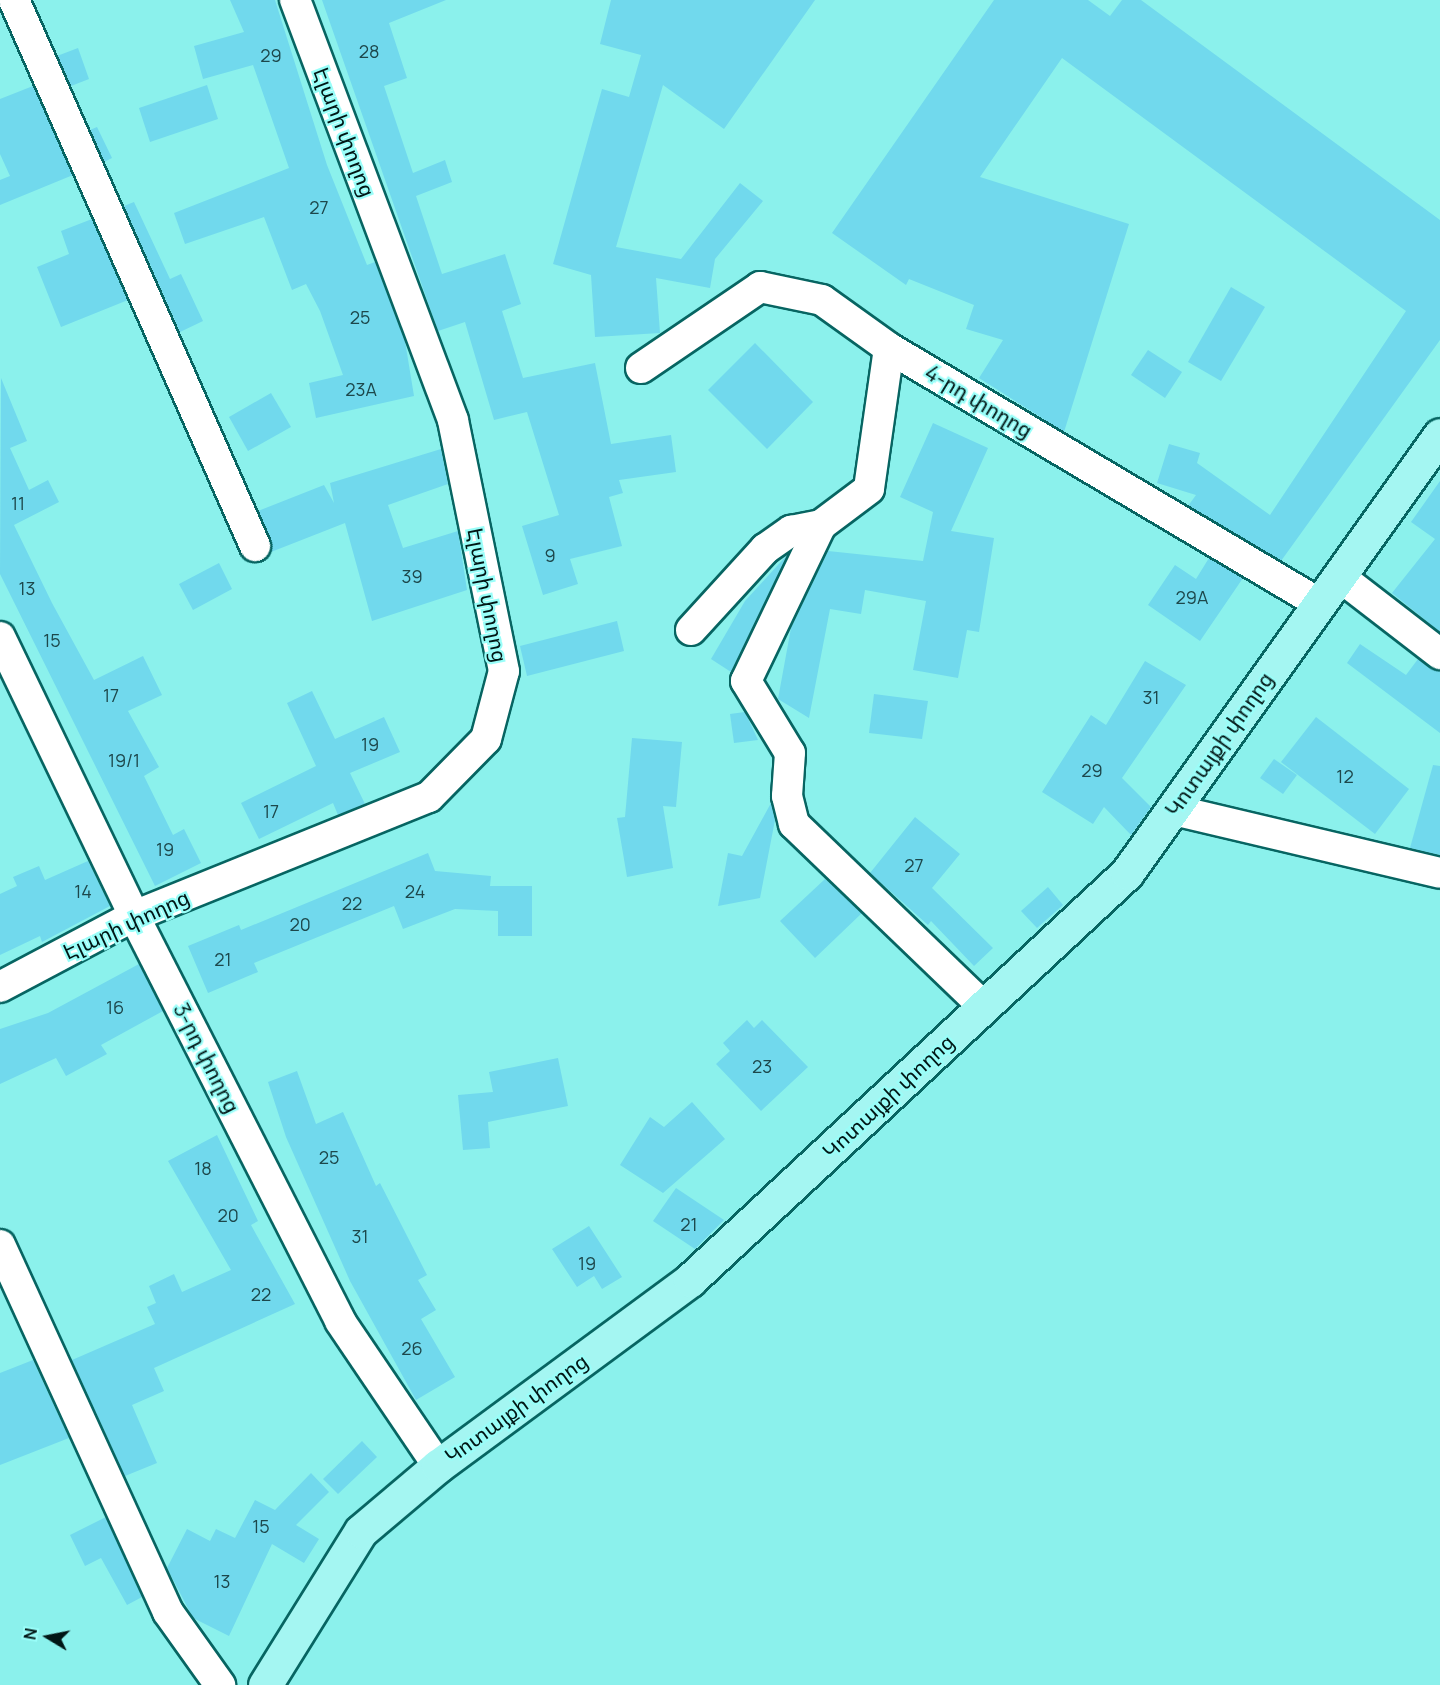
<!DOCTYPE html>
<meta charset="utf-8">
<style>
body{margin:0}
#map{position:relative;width:1440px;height:1685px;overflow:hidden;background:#8bf1ec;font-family:Manrope,"Noto Sans Armenian",sans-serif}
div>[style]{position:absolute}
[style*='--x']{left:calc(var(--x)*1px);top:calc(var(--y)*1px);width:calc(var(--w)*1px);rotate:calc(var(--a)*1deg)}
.building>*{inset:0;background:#71d9ed}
.roads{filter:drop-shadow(2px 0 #076562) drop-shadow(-2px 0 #076562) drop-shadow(0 2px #076562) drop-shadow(0 -2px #076562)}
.minor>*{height:30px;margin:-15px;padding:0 15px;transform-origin:15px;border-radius:15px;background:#fff}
.major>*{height:33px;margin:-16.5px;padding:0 16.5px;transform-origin:16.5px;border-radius:16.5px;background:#a4f6f2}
span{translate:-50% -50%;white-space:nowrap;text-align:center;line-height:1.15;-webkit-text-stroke:4.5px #99fef9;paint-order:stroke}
.number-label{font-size:18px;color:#1d474b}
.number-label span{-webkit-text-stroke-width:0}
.street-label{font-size:21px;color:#011615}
.north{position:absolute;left:18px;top:1607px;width:60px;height:60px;-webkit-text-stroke:4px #99fef9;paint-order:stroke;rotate:280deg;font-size:16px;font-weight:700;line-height:24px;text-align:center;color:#011615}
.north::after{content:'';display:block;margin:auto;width:21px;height:27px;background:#011615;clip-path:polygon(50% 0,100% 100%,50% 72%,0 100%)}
</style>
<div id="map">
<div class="building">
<i style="clip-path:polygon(230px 0,275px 0,327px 165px,367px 265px,375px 262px,405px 341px,414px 396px,316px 418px,309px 383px,343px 375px,320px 311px,306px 284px,292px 290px,264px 217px,185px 244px,174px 213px,289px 168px,253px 65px,203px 79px,194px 46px,244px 32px)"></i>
<i style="clip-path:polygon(322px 0,446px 0,389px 23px,407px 78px,384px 86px,413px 173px,445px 160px,452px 182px,416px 196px,442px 274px,505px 254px,521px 304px,502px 311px,523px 378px,595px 363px,611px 444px,671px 435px,676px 472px,619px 480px,623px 493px,609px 497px,622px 546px,570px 559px,578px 584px,543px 595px,522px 526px,559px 515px,527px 412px,494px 420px,465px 322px,438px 331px)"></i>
<i style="clip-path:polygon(611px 0,815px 0,724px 129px,663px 85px,616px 247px,681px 259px,740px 183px,763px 201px,715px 259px,710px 288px,656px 278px,660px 333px,595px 337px,591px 275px,553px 264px,602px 89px,629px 97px,641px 55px,600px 44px)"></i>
<i style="clip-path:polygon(994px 0,1088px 0,1110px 16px,1122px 0,1141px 0,1440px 220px,1440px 340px,1281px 561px,1188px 506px,1196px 495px,1157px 483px,1169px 444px,1200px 453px,1197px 463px,1270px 515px,1406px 311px,1062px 58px,980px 177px,1129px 224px,1064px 432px,979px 378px,1003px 340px,966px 329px,974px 305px,909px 279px,906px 285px,832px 233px)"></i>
<i style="clip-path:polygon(78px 48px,89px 79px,71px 86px,57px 56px)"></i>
<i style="clip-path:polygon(207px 85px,218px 119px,150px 142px,139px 108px)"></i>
<i style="clip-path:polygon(33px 86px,73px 175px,0 205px,0 180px,10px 176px,0 154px,0 99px)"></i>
<i style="clip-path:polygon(97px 127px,112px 158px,104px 162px,90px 130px)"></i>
<i style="clip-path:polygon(134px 202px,170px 279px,181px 274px,203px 321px,180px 332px,124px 206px)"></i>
<i style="clip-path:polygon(92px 219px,128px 300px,61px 327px,37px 267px,69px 254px,61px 231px)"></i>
<i style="clip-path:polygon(1231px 287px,1265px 307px,1221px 381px,1188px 362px)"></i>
<i style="clip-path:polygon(755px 343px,813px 402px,767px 449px,708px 390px)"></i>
<i style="clip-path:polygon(1148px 350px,1182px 372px,1165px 398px,1131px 375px)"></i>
<i style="clip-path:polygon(1px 378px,27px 441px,10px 448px,29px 490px,48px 480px,59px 502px,14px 525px,52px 603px,94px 680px,143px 656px,162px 695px,128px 711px,159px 767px,144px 776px,173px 835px,184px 829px,201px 863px,155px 886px,0 574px)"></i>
<i style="clip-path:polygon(271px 393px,291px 427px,248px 451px,229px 417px)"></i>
<i style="clip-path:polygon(933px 423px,988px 448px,951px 531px,994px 538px,979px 632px,967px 630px,958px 678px,913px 670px,926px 601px,865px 590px,861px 614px,830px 609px,809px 718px,778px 699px,791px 628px,828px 551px,923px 561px,933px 512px,900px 497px)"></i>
<i style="clip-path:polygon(441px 449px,448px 484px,388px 505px,403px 548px,458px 531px,467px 590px,372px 621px,345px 523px,271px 552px,258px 511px,324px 485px,334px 503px,330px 483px)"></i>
<i style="clip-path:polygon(1440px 481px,1440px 632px,1392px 593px,1435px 539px,1411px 522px)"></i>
<i style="clip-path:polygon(788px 554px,731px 672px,711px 659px,745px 601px)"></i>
<i style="clip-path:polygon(1209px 558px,1243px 578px,1200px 641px,1148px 605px,1175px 565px,1196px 579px)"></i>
<i style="clip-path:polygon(219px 563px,232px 589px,193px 610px,179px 584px)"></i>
<i style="clip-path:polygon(617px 621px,624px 651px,527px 676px,520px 646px)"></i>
<i style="clip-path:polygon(1360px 644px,1406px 675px,1418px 659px,1440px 671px,1440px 733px,1347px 663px)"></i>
<i style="clip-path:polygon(1145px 661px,1186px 685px,1122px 778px,1151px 807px,1131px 835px,1104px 807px,1093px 824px,1042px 792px,1091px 715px,1106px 725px)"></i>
<i style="clip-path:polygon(312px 691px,335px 739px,384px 717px,400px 752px,350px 773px,365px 804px,338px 815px,333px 803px,259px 839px,241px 803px,316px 766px,287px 703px)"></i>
<i style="clip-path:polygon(874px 694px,928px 701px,922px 739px,869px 733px)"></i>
<i style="clip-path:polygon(745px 712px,758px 740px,734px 743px,730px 714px)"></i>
<i style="clip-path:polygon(1316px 717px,1409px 789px,1375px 834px,1281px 762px)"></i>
<i style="clip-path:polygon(632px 738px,682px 742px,676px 807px,663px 806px,673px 868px,627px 877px,617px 818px,625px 817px)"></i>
<i style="clip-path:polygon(1274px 759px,1297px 775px,1283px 794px,1260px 778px)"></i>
<i style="clip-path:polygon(1433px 765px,1440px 766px,1440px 855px,1410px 848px)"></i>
<i style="clip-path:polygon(771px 803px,775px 820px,760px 898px,718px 906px,728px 853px,742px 856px)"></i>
<i style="clip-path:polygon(915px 817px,960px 854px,932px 888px,993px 948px,974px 966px,931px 921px,928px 925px,870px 873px)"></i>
<i style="clip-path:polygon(428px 853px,435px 871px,491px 876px,490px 886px,532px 886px,532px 936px,498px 936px,498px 911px,455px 909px,403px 929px,394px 906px,254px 963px,258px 972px,208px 993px,188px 946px,239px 925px,241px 930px)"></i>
<i style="clip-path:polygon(88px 861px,110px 906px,42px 942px,40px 936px,0 955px,0 894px,17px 886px,13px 877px,39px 866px,45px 880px)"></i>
<i style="clip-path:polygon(825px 879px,862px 913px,815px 958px,780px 921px)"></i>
<i style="clip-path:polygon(1048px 887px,1063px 905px,1037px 928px,1021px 911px)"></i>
<i style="clip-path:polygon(139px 964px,163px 1011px,101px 1045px,107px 1054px,66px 1076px,56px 1058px,0 1084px,0 1029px,48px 1013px)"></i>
<i style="clip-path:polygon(747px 1020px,754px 1028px,762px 1020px,808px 1067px,761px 1111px,716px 1064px,730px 1051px,723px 1043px)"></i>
<i style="clip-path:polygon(558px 1058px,568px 1106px,488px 1122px,490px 1148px,463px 1150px,458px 1095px,493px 1092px,489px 1072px)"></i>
<i style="clip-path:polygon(297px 1071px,316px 1124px,343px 1112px,376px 1186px,380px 1183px,427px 1275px,418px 1280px,436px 1310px,421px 1319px,455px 1377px,416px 1400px,350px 1281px,286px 1137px,268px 1082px)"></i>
<i style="clip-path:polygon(692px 1102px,725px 1139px,709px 1153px,663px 1193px,620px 1165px,650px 1117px,664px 1127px)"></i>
<i style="clip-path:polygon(217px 1135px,258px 1221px,251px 1225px,295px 1304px,154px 1368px,164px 1391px,132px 1405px,157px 1463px,125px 1476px,72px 1360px,155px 1324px,147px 1307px,156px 1303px,149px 1286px,174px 1274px,182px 1292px,231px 1270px,168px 1161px)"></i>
<i style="clip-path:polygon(676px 1188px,724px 1220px,695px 1249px,653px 1221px)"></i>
<i style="clip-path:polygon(589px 1226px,622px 1277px,602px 1289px,594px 1276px,577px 1287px,552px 1249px)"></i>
<i style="clip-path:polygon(33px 1360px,69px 1438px,0 1465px,0 1373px)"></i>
<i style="clip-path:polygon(362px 1441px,377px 1457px,338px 1494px,323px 1479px)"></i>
<i style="clip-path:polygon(311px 1473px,329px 1492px,296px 1525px,319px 1539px,304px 1563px,272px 1544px,229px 1636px,193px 1618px,167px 1568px,187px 1529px,210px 1541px,216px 1529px,235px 1538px,255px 1500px,275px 1510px)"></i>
<i style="clip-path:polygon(106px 1517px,142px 1597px,127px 1605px,101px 1558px,85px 1566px,70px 1535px)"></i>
</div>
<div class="roads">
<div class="minor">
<i style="--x:14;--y:0;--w:597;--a:66.18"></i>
<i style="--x:889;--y:348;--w:142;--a:98.1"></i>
<i style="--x:869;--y:489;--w:60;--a:143.1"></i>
<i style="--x:821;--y:525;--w:173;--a:115.7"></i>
<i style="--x:746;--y:681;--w:84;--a:58.6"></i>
<i style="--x:790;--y:753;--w:43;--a:94"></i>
<i style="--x:787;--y:796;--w:29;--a:76"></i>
<i style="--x:794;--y:824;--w:264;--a:43.9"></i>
<i style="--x:641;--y:368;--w:144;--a:-34.2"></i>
<i style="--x:760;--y:287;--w:63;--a:11.8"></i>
<i style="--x:822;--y:300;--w:82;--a:35.6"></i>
<i style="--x:889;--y:348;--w:498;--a:30.7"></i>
<i style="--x:1339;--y:576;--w:128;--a:37.7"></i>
<i style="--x:691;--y:630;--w:110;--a:-47.6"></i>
<i style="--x:765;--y:549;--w:32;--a:-35"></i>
<i style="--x:791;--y:531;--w:31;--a:-11"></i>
<i style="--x:0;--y:637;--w:310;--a:64.3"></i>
<i style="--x:134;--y:916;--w:454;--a:63"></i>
<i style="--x:340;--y:1321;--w:175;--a:55.9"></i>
<i style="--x:1174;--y:810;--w:273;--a:13.3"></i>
<i style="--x:0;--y:987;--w:152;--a:-27.9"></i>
<i style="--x:134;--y:916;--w:318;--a:-22"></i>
<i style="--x:429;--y:797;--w:81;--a:-45.5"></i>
<i style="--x:486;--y:739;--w:70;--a:-75.2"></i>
<i style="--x:504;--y:671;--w:256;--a:-101.5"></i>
<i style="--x:453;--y:420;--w:449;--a:-110.6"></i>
<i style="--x:0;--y:1245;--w:404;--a:65.4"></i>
<i style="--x:168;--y:1612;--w:90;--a:54.5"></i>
</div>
<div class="major">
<i style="--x:265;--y:1685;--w:181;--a:-58.1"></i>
<i style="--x:361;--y:1531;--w:101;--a:-40.2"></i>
<i style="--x:438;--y:1466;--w:313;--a:-36.4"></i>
<i style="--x:690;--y:1280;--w:597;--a:-42.96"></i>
<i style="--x:1127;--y:873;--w:538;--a:-54.45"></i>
</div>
</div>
<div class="number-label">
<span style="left:369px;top:51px">28</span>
<span style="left:271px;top:55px">29</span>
<span style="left:319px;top:207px">27</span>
<span style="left:360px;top:317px">25</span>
<span style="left:361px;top:389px">23А</span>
<span style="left:18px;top:503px">11</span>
<span style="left:550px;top:555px">9</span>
<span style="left:412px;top:576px">39</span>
<span style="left:27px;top:588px">13</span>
<span style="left:1192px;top:597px">29А</span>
<span style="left:52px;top:640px">15</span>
<span style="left:111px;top:695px">17</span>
<span style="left:1151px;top:697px">31</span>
<span style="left:370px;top:744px">19</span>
<span style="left:124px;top:760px">19/1</span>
<span style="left:1092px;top:770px">29</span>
<span style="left:1345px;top:776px">12</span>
<span style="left:271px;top:811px">17</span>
<span style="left:165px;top:849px">19</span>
<span style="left:914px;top:865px">27</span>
<span style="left:83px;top:891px">14</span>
<span style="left:415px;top:891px">24</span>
<span style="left:352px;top:903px">22</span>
<span style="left:300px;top:924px">20</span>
<span style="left:223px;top:959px">21</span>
<span style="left:115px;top:1007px">16</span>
<span style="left:762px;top:1066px">23</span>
<span style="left:329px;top:1157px">25</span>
<span style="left:203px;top:1168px">18</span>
<span style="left:228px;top:1215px">20</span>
<span style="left:689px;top:1224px">21</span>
<span style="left:360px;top:1236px">31</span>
<span style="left:587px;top:1263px">19</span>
<span style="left:261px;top:1294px">22</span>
<span style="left:412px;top:1348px">26</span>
<span style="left:261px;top:1526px">15</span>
<span style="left:222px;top:1581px">13</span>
</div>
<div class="street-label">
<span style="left:345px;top:132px;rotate:69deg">Էլարի փողոց</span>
<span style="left:979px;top:401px;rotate:31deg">4-րդ փողոց</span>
<span style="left:488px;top:595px;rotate:79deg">Էլարի փողոց</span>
<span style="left:1219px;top:744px;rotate:-55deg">Կոտայքի փողոց</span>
<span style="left:126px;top:924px;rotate:-25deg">Էլարի փողոց</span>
<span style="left:207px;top:1058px;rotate:63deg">3-րդ փողոց</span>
<span style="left:888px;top:1096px;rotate:-43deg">Կոտայքի փողոց</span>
<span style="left:516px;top:1408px;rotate:-36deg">Կոտայքի փողոց</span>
</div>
<div class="north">N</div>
</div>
